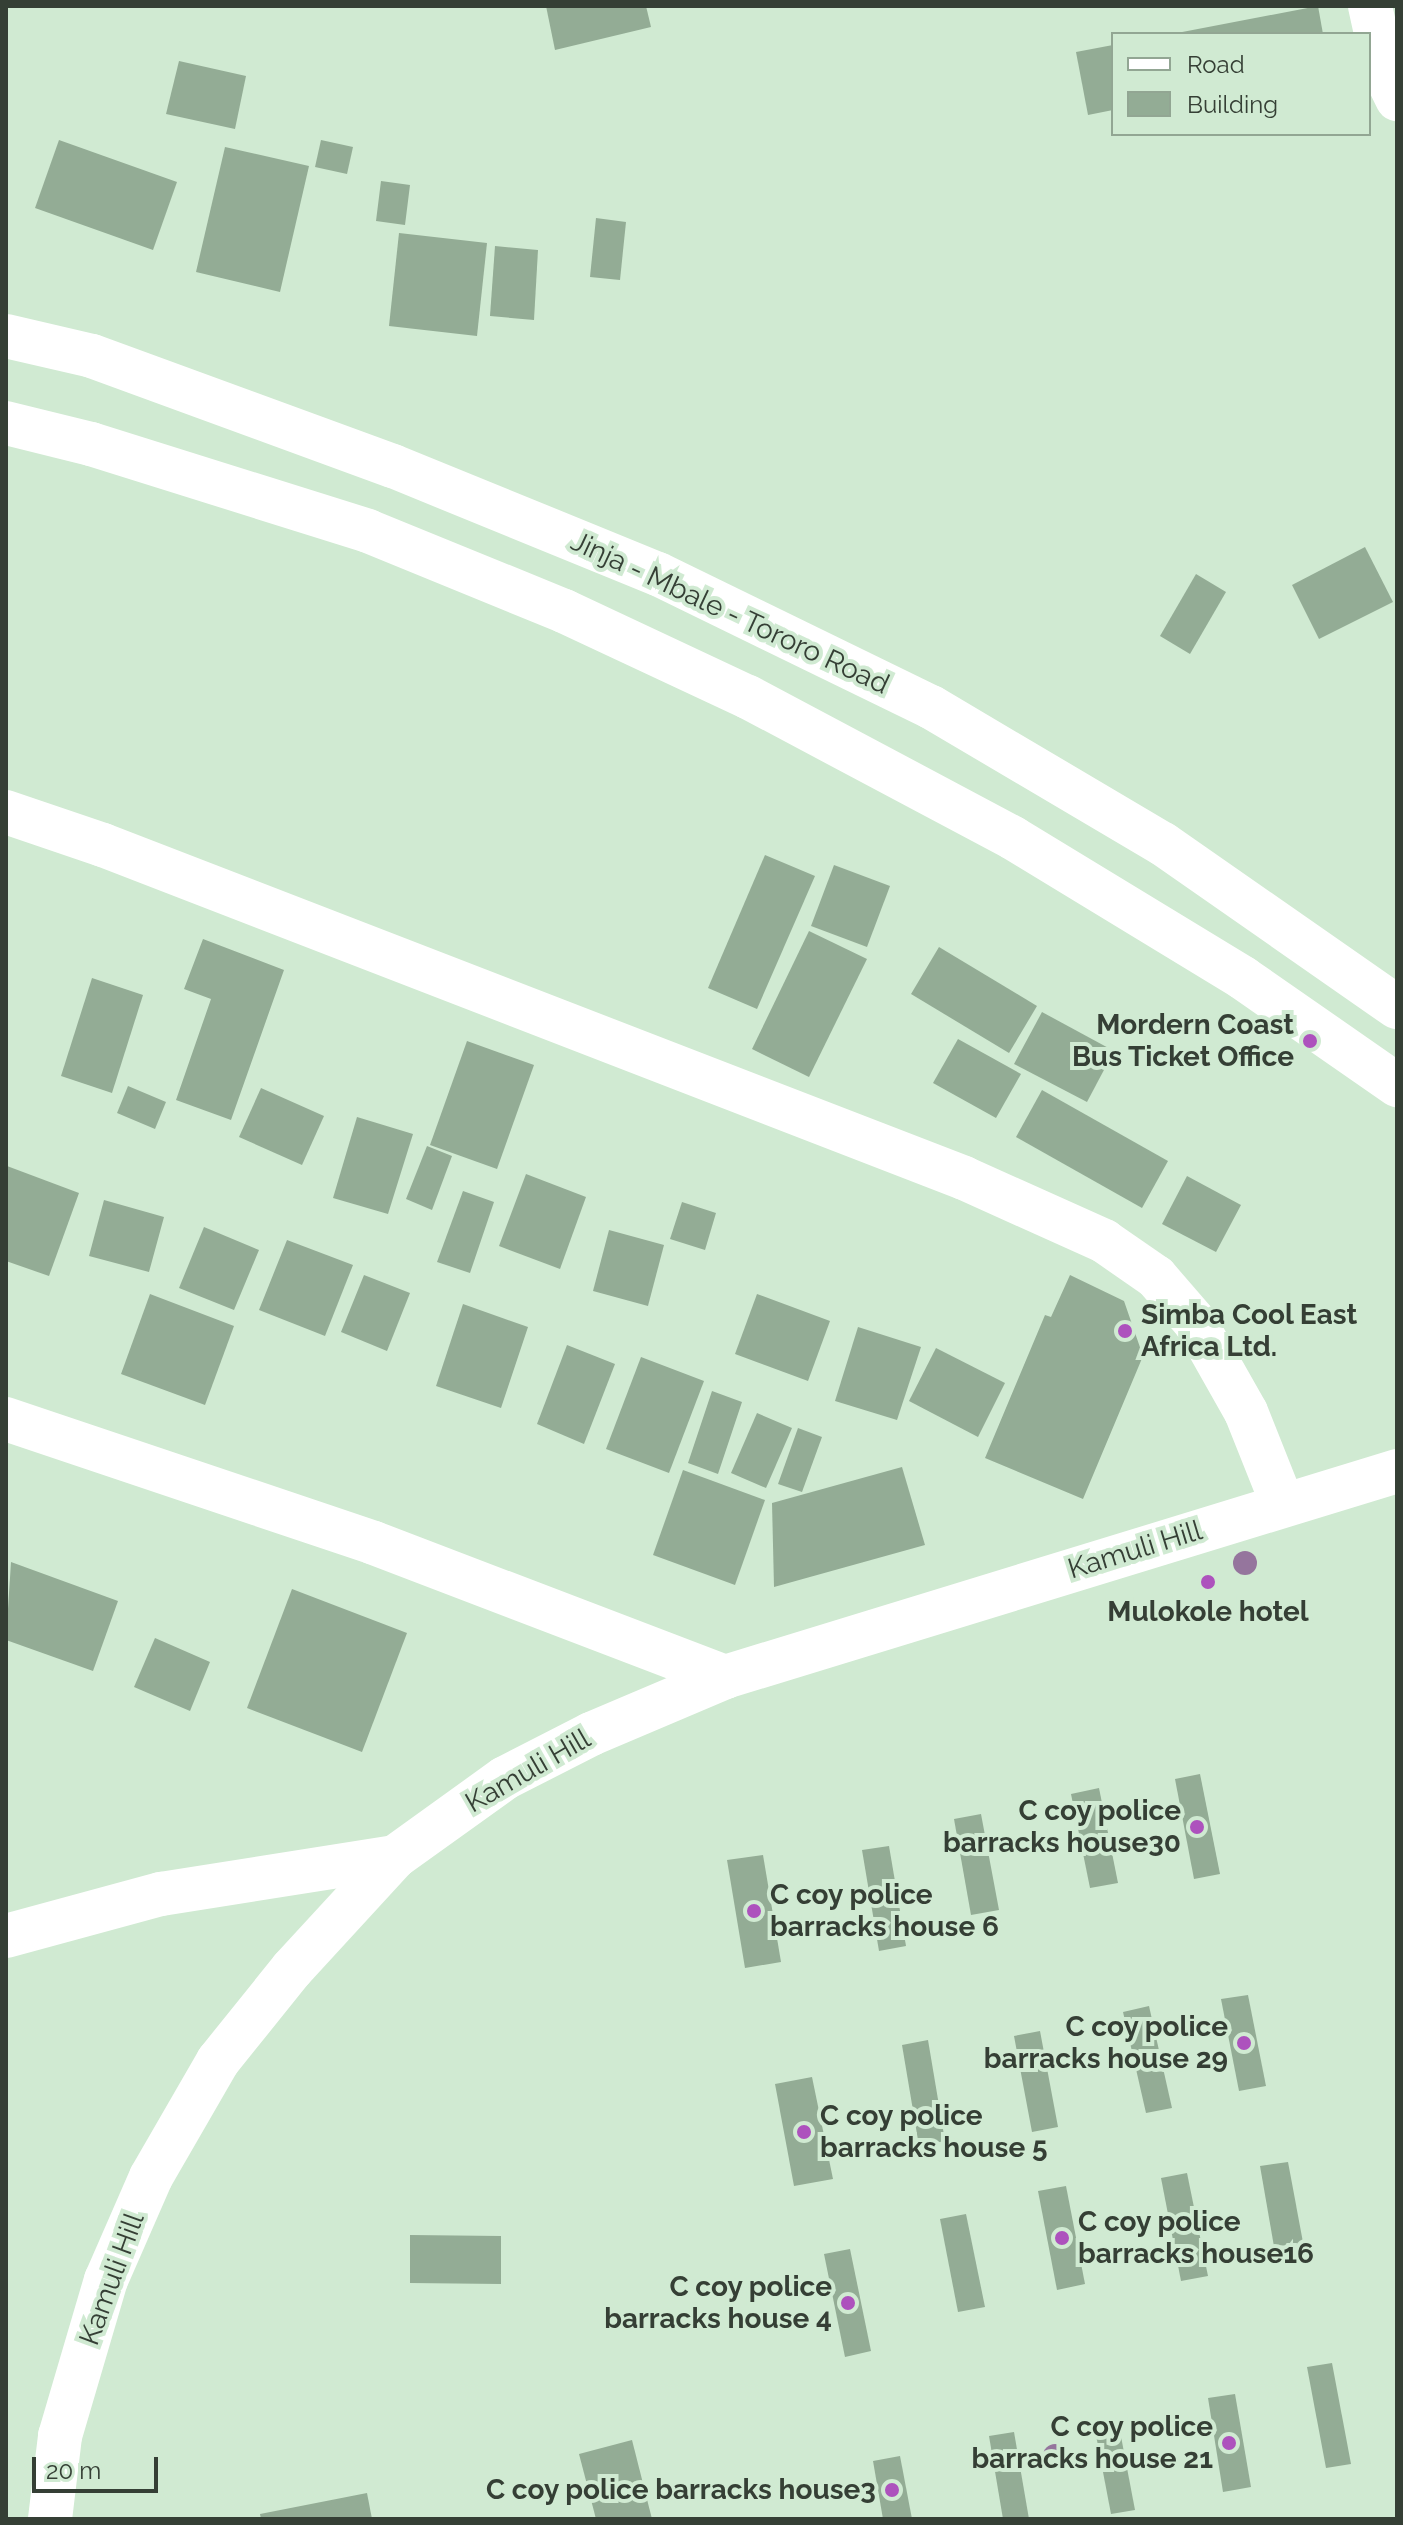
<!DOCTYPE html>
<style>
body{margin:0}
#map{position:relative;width:1403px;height:2525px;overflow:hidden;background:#d0ead2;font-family:Raleway,sans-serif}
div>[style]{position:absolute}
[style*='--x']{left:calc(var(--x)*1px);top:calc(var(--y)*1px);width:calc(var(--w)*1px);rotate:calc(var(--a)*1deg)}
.building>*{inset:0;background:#93ac95}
.minor>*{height:44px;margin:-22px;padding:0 22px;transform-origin:22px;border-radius:22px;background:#fff}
.trunk>*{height:44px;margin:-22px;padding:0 22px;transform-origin:22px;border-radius:22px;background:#fff}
.trees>*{width:24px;height:24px;margin:-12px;border-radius:50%;background:#95759d}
.dots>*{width:22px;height:22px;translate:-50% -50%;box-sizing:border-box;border:4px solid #d0ead2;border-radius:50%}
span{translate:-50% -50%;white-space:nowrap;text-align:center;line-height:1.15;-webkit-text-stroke:8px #d0ead2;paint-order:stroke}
.street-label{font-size:28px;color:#353f35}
.poi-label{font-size:28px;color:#353f35;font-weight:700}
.right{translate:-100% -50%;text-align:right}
.left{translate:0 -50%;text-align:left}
.frame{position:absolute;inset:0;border:8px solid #353f35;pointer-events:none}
.legend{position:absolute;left:1111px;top:32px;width:260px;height:104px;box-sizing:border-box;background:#d0ead2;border:2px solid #92a693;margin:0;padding:10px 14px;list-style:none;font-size:24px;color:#353f35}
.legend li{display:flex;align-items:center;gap:16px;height:40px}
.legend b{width:40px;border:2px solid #92a693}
.scale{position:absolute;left:32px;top:2457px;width:126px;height:36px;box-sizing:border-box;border:4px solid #353f35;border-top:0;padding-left:10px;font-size:24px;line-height:28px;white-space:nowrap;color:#353f35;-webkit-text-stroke:6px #d0ead2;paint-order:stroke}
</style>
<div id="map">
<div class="building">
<i style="clip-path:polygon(546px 6px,646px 6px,651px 27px,555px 50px)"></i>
<i style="clip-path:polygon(1318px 6px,1323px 34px,1177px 34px,1177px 33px)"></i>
<i style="clip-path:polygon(1113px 45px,1113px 110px,1088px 115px,1076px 52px)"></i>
<i style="clip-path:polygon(179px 61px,246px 76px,235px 129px,166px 114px)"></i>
<i style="clip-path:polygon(59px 140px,177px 182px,153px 250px,35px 208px)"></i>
<i style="clip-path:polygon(321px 140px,353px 147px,347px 174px,315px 167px)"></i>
<i style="clip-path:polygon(225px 147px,309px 166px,280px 292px,196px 272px)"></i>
<i style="clip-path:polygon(381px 181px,410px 185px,405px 225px,376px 221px)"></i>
<i style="clip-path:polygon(596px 218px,626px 222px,620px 280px,590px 277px)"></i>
<i style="clip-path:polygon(399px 233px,487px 243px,477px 336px,389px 326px)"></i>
<i style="clip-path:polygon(495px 246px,538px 250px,534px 320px,490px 316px)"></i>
<i style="clip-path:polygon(1365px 547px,1393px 602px,1319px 639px,1292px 585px)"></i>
<i style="clip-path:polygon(1196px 574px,1226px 592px,1190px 654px,1160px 636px)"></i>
<i style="clip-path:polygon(765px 855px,815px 876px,757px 1009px,708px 988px)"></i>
<i style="clip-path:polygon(834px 865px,890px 886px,867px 947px,811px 926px)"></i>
<i style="clip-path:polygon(809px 931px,867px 959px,809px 1077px,752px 1049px)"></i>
<i style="clip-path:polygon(203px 939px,284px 970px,231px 1120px,176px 1100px,211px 999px,184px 989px)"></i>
<i style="clip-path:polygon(939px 947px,1037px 1006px,1009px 1053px,911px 994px)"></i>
<i style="clip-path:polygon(92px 978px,143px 995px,112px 1093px,61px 1076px)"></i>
<i style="clip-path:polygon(1042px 1012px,1114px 1051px,1087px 1102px,1014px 1064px)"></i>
<i style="clip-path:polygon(958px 1039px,1021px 1074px,996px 1118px,933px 1083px)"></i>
<i style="clip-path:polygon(467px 1041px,534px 1065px,497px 1169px,430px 1145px)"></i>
<i style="clip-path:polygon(128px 1086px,166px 1102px,155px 1129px,117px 1113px)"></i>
<i style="clip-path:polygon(261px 1088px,324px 1116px,302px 1165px,239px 1137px)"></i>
<i style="clip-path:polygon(1042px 1090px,1168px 1161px,1142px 1208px,1016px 1137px)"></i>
<i style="clip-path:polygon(357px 1117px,413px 1134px,388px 1214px,333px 1198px)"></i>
<i style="clip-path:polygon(427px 1146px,452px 1156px,432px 1210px,406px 1199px)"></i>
<i style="clip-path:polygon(7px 1166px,79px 1193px,49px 1276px,6px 1261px)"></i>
<i style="clip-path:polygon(526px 1174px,586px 1197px,560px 1269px,499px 1246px)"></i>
<i style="clip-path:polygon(1187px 1176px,1241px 1205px,1216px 1252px,1162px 1224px)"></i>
<i style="clip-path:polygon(463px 1191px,494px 1202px,470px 1273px,437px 1262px)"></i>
<i style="clip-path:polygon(104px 1200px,164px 1217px,149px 1272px,89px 1256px)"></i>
<i style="clip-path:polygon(682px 1202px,716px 1213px,705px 1250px,670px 1239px)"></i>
<i style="clip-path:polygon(204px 1227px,259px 1250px,234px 1310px,179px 1288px)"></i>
<i style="clip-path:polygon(609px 1230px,664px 1245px,648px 1306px,593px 1291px)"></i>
<i style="clip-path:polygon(287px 1240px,353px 1265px,325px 1336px,259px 1310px)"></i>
<i style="clip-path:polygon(364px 1275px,410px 1293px,387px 1351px,341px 1332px)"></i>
<i style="clip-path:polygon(1070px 1275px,1124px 1301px,1143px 1356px,1083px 1499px,985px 1458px,1045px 1315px,1051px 1317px)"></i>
<i style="clip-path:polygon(150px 1294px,234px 1326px,205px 1405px,121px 1374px)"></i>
<i style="clip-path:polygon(757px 1294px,830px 1321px,808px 1381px,735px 1354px)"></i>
<i style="clip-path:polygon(463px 1304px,528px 1327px,501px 1408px,436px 1386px)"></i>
<i style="clip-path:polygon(858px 1327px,921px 1347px,897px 1420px,835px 1401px)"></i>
<i style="clip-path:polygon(567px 1345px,615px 1364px,584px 1444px,537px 1424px)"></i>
<i style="clip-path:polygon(936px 1348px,1005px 1383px,978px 1437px,909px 1401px)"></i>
<i style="clip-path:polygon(641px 1357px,704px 1381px,669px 1473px,606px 1449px)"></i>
<i style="clip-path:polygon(712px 1391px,742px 1402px,718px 1474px,688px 1463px)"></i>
<i style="clip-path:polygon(757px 1413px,792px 1428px,766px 1488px,731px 1473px)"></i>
<i style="clip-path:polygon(798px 1428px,822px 1437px,802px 1492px,778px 1484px)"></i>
<i style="clip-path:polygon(902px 1467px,925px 1545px,774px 1587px,772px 1503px)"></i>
<i style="clip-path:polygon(683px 1470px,765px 1500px,735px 1585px,653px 1555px)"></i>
<i style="clip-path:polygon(11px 1562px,118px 1601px,93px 1671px,6px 1640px)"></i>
<i style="clip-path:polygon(292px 1589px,407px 1633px,362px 1752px,247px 1708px)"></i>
<i style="clip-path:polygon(155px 1638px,210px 1662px,190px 1711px,134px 1687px)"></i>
<i style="clip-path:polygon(1200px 1774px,1220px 1874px,1194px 1879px,1175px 1779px)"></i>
<i style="clip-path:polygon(1099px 1788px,1118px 1883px,1090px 1888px,1071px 1794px)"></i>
<i style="clip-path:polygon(981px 1814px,999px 1910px,971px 1915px,954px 1819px)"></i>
<i style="clip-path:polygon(889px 1846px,906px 1946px,879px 1951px,862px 1850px)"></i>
<i style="clip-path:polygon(763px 1855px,781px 1962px,745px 1968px,727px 1860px)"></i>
<i style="clip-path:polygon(1248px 1995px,1266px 2086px,1239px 2091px,1221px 1999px)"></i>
<i style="clip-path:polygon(1149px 2006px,1172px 2108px,1146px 2113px,1123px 2012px)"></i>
<i style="clip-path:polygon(1040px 2031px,1058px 2127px,1032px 2132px,1014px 2036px)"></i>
<i style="clip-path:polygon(928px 2040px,945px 2141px,919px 2146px,902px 2045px)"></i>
<i style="clip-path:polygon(812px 2077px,833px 2179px,794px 2186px,775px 2084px)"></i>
<i style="clip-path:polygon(1288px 2162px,1305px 2253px,1276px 2258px,1260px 2166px)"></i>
<i style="clip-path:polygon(1187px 2173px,1208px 2276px,1181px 2281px,1161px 2178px)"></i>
<i style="clip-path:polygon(1066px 2186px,1085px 2284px,1057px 2290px,1038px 2191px)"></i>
<i style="clip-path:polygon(966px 2214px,985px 2307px,958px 2312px,940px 2219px)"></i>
<i style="clip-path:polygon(410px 2235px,501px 2236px,501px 2284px,410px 2283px)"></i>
<i style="clip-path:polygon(850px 2249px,871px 2351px,845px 2357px,824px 2254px)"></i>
<i style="clip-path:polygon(1332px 2363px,1351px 2464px,1326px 2468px,1307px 2367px)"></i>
<i style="clip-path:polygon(1235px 2394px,1251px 2487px,1223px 2492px,1208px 2398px)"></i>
<i style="clip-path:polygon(1119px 2426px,1135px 2510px,1111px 2514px,1095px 2430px)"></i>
<i style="clip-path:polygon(1014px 2432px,1029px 2519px,1003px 2519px,989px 2436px)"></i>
<i style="clip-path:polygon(632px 2440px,652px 2519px,596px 2519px,579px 2454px)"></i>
<i style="clip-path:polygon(900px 2456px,912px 2519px,883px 2519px,873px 2461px)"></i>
<i style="clip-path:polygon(367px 2493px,372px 2519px,261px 2519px,260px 2514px)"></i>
</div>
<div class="minor">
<i style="--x:1370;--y:6;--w:70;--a:77.6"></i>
<i style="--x:1385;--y:74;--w:28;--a:64"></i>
<i style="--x:6;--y:812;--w:102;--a:18.8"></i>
<i style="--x:103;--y:845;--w:923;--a:21.14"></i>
<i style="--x:964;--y:1178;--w:154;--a:24.2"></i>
<i style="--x:1104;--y:1241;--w:63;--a:34.7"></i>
<i style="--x:1156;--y:1277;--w:60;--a:49.1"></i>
<i style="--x:1195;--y:1322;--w:103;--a:60.5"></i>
<i style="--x:1246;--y:1412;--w:100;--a:68.3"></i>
<i style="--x:6;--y:1419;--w:388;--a:18.6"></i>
<i style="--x:374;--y:1543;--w:376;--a:20.9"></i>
<i style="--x:6;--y:1936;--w:161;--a:-15.2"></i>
<i style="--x:161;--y:1894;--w:237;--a:-9"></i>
<i style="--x:50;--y:2519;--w:84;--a:-83.1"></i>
<i style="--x:60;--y:2436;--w:163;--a:-73.6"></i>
<i style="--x:106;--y:2280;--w:112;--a:-66.4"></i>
<i style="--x:151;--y:2177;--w:134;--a:-60"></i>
<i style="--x:218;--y:2061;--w:118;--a:-51.2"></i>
<i style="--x:292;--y:1969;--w:152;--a:-47.4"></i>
<i style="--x:395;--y:1857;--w:135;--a:-35.7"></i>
<i style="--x:505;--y:1778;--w:97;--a:-27.1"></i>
<i style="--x:591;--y:1734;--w:146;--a:-23"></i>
<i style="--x:725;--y:1677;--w:703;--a:-17.04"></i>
</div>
<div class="trunk">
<i style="--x:6;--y:336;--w:88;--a:13.1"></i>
<i style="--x:92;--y:356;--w:320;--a:20.1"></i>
<i style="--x:393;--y:466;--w:286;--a:22.2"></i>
<i style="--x:658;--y:574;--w:304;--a:26"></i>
<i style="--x:931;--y:707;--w:269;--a:30.6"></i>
<i style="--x:1163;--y:844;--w:285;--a:34.9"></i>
<i style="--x:6;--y:423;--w:88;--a:13.9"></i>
<i style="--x:91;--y:444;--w:290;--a:17.4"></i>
<i style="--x:368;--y:531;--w:212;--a:22.2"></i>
<i style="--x:564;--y:611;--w:203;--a:25.1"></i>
<i style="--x:748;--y:697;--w:300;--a:28"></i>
<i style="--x:1013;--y:838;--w:269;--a:31.3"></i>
<i style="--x:1243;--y:978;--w:188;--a:34.8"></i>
</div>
<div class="trees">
<i style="left:1245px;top:1563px"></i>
<i style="left:1055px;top:2456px"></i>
</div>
<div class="dots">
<i style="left:1310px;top:1041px;background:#ad52bd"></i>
<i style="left:1125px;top:1331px;background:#ad52bd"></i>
<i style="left:1208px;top:1582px;background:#ad52bd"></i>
<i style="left:1197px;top:1827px;background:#ad52bd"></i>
<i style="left:754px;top:1911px;background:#ad52bd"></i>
<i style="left:1244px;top:2043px;background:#ad52bd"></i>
<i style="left:804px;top:2132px;background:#ad52bd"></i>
<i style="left:1062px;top:2238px;background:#ad52bd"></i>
<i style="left:848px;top:2303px;background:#ad52bd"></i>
<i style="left:1229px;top:2443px;background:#ad52bd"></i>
<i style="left:892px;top:2490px;background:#ad52bd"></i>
</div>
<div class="street-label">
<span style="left:730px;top:613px;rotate:25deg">Jinja - Mbale - Tororo Road</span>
<span style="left:1135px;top:1550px;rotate:-17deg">Kamuli Hill</span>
<span style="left:528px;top:1771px;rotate:-30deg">Kamuli Hill</span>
<span style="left:112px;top:2279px;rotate:-70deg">Kamuli Hill</span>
</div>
<div class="poi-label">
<span class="right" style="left:1294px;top:1041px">Mordern Coast<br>Bus Ticket Office</span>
<span class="left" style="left:1141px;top:1331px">Simba Cool East<br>Africa Ltd.</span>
<span style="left:1208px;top:1612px">Mulokole hotel</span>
<span class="right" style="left:1181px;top:1827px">C coy police<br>barracks house30</span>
<span class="left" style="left:770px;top:1911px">C coy police<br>barracks house 6</span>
<span class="right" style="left:1228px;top:2043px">C coy police<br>barracks house 29</span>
<span class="left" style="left:820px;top:2132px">C coy police<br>barracks house 5</span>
<span class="left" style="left:1078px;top:2238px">C coy police<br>barracks house16</span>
<span class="right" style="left:832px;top:2303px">C coy police<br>barracks house 4</span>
<span class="right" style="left:1213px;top:2443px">C coy police<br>barracks house 21</span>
<span class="right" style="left:876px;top:2490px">C coy police barracks house3</span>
</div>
<div class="frame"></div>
<ul class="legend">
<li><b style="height:10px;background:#fff"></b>Road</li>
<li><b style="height:22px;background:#93ac95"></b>Building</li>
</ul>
<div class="scale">20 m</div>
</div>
